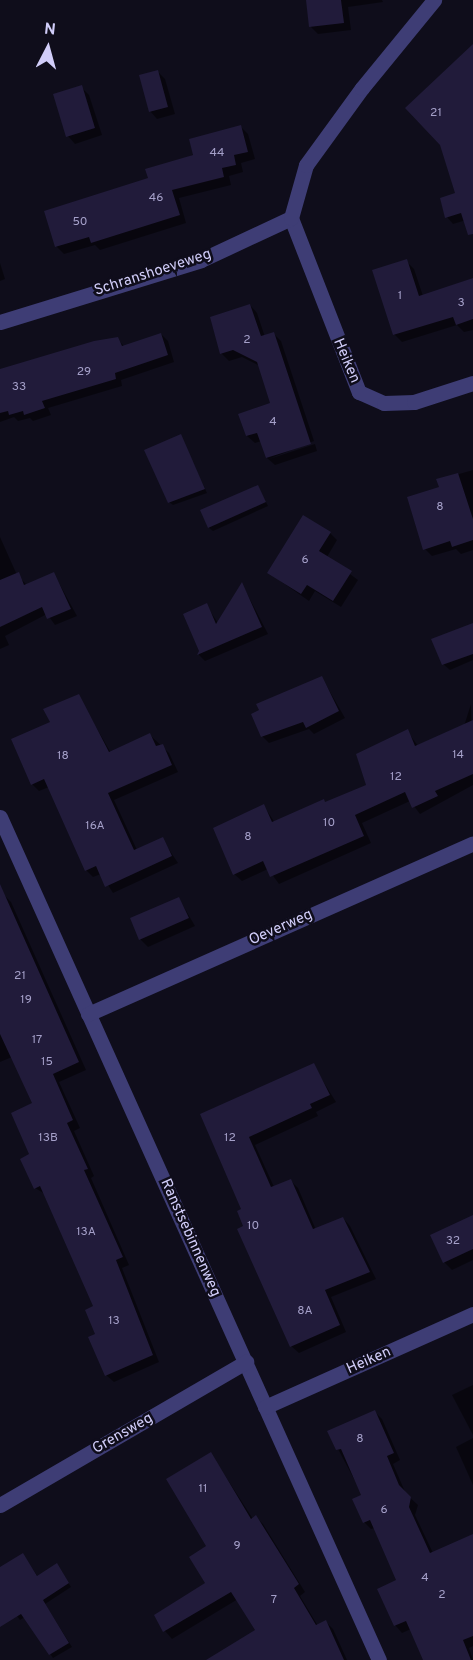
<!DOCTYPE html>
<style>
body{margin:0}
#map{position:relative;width:473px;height:1660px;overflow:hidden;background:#0f0d1b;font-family:Overpass,sans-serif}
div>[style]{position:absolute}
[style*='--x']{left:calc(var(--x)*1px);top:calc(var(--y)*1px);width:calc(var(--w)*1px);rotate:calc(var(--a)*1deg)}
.shadow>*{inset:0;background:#0007}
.building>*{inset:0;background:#211b3a}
.minor>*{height:15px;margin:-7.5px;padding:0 7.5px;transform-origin:7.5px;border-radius:7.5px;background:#3e3d75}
span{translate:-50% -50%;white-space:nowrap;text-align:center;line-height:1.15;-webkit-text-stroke:5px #0f0d1b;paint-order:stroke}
.number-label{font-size:12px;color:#a5a0c9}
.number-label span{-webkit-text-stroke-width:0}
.street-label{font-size:15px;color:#d1cdf9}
.north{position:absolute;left:18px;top:18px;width:60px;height:60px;-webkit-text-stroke:4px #0f0d1b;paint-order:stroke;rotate:6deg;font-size:16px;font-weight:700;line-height:24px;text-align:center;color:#d1cdf9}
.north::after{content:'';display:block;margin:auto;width:21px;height:27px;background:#d1cdf9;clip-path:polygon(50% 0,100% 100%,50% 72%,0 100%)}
</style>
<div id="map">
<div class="shadow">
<i style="clip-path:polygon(307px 0,382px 0,383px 2px,348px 7px,351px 30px,318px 34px,311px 27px)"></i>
<i style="clip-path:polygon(473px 50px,473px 218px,453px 224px,447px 217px,457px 194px)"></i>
<i style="clip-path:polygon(158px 72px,165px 79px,175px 114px,157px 119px,150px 111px)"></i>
<i style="clip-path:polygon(81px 87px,89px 95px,102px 135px,75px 144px,68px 136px)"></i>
<i style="clip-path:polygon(241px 127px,248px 134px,255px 159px,241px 163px,243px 172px,229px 176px,231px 185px,179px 198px,186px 223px,100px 250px,95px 245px,64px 254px,56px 246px,150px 179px)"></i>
<i style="clip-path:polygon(406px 261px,414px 269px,423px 296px,473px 278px,473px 330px,464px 332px,457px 325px,402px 342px,394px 334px)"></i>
<i style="clip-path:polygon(0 263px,5px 279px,0 281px)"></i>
<i style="clip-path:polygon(250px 305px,257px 313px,265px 337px,274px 334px,281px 341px,314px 441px,269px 459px,315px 444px,317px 451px,275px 465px,267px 458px,261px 441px,255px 443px,247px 436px,272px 404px,260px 366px,242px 357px,229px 361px,221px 353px)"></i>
<i style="clip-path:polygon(161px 334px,168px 341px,174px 362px,121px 380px,122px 386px,48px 408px,51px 415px,33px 421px,30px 418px,18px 421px,14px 417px,0 422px,0 370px,117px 339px,124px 346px)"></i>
<i style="clip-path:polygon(180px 436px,207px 493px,173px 505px,169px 502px)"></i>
<i style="clip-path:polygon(473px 470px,473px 550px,461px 554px,456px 549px,432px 556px,425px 549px,440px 488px,438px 480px)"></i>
<i style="clip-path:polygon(258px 487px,268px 506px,213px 531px,209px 528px,202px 510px)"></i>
<i style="clip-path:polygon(330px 533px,337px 540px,327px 557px,358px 580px,341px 607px,315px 591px,309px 601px,269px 573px)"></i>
<i style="clip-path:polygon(0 537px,17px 575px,27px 585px,54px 574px,77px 616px,55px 625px,47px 614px,5px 636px,9px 645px,0 649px)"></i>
<i style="clip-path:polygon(242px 584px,268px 634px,205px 661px,199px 655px,206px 605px,218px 623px)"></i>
<i style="clip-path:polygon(473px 624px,473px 660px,450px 670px,443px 664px)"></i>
<i style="clip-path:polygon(322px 678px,345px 718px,314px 734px,309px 729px,269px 743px,262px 736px)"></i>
<i style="clip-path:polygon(78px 696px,111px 753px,150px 735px,169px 753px,178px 772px,114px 800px,137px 850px,162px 839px,178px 863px,113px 893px,101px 874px,93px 877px,86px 870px,49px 787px,39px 791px,32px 784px,52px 723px)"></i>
<i style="clip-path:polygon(471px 704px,473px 785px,420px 814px,410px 801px,362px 823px,371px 843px,279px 884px,268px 869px,242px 881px,234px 874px,264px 806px,275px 823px,368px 786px,407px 731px,418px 746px,464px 726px)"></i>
<i style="clip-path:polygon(4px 895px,11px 902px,86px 1070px,59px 1082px,80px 1128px,74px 1131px,94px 1176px,91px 1178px,129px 1265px,122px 1268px,159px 1362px,114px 1382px,106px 1375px,95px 1307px,45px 1194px,35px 1188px,31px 1155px,34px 1104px,12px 1057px,0 1062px,0 897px)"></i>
<i style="clip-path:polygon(179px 899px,195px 926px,148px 947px,140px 939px)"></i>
<i style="clip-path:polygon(313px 1065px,336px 1102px,316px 1112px,318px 1116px,255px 1145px,274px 1187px,291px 1181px,298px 1188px,316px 1230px,343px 1218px,350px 1226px,376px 1279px,331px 1297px,346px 1332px,299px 1353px,291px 1346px,245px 1227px,243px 1209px,202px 1115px)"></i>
<i style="clip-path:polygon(473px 1217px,473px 1260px,452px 1270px,444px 1262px)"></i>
<i style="clip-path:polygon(473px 1385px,473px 1435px,452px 1395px)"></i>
<i style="clip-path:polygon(375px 1412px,382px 1419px,400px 1460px,393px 1464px,406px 1494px,418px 1505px,415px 1515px,433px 1553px,473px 1535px,473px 1646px,469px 1648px,473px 1660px,425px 1660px,411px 1629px,402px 1633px,395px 1625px,398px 1581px,375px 1528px,371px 1529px,364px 1522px,363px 1496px,338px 1449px)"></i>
<i style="clip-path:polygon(473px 1438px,473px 1485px,456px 1447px)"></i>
<i style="clip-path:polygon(211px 1454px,253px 1519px,256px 1517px,263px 1524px,305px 1592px,300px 1596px,318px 1626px,326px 1622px,333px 1629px,347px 1660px,209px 1660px,257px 1631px,238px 1599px,172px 1639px,165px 1631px,156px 1615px,207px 1584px)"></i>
<i style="clip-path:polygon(26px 1559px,38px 1577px,60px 1569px,71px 1587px,45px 1604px,72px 1647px,53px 1658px,25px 1617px,20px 1620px,17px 1616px,0 1589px,0 1574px)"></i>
</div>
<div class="building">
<i style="clip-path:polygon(306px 0,341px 0,344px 23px,309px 27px)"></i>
<i style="clip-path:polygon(473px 44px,473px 234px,468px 235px,461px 213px,445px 218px,440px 198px,455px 193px,440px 145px,405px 108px)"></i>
<i style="clip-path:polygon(158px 70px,168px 107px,149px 112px,139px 75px)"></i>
<i style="clip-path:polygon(82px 85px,95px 128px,66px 137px,53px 94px)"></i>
<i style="clip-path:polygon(241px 125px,248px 152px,234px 155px,236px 165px,222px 168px,224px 177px,172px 190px,180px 215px,91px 243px,89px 237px,55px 247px,44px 211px,148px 178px,145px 169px,193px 155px,189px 139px)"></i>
<i style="clip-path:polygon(407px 259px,419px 296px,473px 278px,473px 319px,456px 325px,453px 317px,393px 335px,372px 270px)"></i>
<i style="clip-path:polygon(250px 304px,261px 336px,274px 332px,311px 444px,266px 458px,257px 433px,246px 436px,238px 414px,270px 403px,257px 362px,233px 350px,220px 354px,210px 317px)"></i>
<i style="clip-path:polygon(161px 333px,168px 355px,115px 373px,116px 379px,42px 401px,45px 408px,24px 415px,23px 411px,9px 415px,8px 411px,0 413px,0 369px,94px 341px,118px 337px,122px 346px)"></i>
<i style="clip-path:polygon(181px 434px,205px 489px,168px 503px,144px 450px)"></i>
<i style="clip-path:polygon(458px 473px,473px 519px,473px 540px,452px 547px,450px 541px,423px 550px,407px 497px,439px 487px,436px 479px)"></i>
<i style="clip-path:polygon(258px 485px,266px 502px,208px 528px,200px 510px)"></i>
<i style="clip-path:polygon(303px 515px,331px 532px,319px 551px,352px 571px,333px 601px,307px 585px,301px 594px,267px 573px)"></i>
<i style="clip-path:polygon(19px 572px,24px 585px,54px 572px,71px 609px,47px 619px,42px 607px,0 627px,0 580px)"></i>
<i style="clip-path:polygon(242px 582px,262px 627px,197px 655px,199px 651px,183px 614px,207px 603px,216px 624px)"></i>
<i style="clip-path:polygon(473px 623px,473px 654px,442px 665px,431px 639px)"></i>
<i style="clip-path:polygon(322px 676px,339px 711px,306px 728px,303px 722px,261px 737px,251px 714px,259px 710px,256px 704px)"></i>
<i style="clip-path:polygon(79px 694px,109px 752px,150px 733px,156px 746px,163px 744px,172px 765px,108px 793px,134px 850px,163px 837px,172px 856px,105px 887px,96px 866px,85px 871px,44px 779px,31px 785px,11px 739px,50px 722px,43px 709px)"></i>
<i style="clip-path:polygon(473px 720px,473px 774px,435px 791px,438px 796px,412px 808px,405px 792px,355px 815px,364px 836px,270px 877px,263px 861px,233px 875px,213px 828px,264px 804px,272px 822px,324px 799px,325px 802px,366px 785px,356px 754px,408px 729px,415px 746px)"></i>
<i style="clip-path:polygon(0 884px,79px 1062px,53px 1074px,73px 1120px,67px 1123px,88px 1169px,84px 1170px,123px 1257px,116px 1260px,153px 1355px,105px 1376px,88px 1337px,95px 1334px,85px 1310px,93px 1306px,40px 1186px,34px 1189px,20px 1159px,29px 1154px,11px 1113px,32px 1103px,0 1034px)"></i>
<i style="clip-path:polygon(179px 897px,189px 918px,139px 940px,130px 918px)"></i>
<i style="clip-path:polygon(314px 1063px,330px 1095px,310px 1104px,312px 1108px,249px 1137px,271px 1187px,291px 1179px,313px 1229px,343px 1217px,370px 1272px,325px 1290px,340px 1325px,290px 1347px,237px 1229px,243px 1226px,237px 1211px,241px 1209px,200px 1114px)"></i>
<i style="clip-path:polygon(473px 1215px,473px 1249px,443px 1263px,430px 1235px)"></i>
<i style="clip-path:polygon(375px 1410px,394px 1453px,387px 1456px,399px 1485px,411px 1497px,409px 1507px,430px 1553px,473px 1534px,473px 1636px,463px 1640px,471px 1660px,423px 1660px,406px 1621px,394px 1626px,377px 1589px,396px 1580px,370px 1520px,363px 1523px,352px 1499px,361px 1495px,341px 1449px,336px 1450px,327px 1431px)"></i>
<i style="clip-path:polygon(211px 1452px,251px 1519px,256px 1515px,299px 1584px,294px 1588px,316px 1625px,326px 1620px,344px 1660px,206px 1660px,255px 1630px,231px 1592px,163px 1632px,154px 1615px,205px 1583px,189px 1557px,206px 1546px,166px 1479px)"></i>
<i style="clip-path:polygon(23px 1553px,37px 1576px,57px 1563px,69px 1583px,43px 1600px,69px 1643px,49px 1655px,21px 1614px,0 1627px,0 1567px)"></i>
</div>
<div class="minor">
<i style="--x:291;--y:218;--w:187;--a:68.7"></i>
<i style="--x:359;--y:392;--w:27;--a:24"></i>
<i style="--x:384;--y:403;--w:30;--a:-2"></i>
<i style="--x:414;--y:402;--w:62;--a:-17.9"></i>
<i style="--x:0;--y:322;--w:210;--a:-17.1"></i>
<i style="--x:201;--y:260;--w:99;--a:-25"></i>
<i style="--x:291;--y:218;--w:55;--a:-74.2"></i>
<i style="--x:306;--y:165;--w:95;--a:-54"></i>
<i style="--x:362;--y:88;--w:114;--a:-50.7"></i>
<i style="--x:0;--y:817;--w:924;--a:65.79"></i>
<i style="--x:88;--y:1014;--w:421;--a:-23.9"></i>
<i style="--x:265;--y:1407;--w:228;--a:-24.1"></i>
<i style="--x:0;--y:1505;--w:285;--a:-30.2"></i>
</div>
<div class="number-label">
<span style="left:436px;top:114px">21</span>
<span style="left:217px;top:154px">44</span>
<span style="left:156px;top:199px">46</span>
<span style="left:80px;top:223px">50</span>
<span style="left:400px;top:297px">1</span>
<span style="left:461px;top:304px">3</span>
<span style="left:247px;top:341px">2</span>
<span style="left:84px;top:373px">29</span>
<span style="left:19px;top:388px">33</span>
<span style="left:273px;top:423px">4</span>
<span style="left:440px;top:508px">8</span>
<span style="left:305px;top:561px">6</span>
<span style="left:458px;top:756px">14</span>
<span style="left:63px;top:757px">18</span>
<span style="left:396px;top:778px">12</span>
<span style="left:329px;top:824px">10</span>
<span style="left:95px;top:827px">16A</span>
<span style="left:248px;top:838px">8</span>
<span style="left:20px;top:977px">21</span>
<span style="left:26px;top:1001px">19</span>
<span style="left:37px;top:1041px">17</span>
<span style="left:47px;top:1063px">15</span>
<span style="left:48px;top:1139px">13B</span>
<span style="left:230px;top:1139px">12</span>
<span style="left:253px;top:1227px">10</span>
<span style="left:86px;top:1233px">13A</span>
<span style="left:453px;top:1242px">32</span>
<span style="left:305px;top:1312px">8A</span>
<span style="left:114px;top:1322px">13</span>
<span style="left:360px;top:1440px">8</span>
<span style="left:203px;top:1490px">11</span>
<span style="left:384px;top:1511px">6</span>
<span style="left:237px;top:1547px">9</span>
<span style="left:425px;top:1579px">4</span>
<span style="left:442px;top:1596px">2</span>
<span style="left:274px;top:1601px">7</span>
</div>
<div class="street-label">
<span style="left:153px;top:273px;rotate:-18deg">Schranshoeveweg</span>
<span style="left:346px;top:361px;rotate:67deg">Heiken</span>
<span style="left:281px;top:928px;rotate:-24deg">Oeverweg</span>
<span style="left:190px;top:1238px;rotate:66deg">Ranstsebinnenweg</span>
<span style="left:369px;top:1361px;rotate:-24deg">Heiken</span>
<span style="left:123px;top:1434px;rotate:-30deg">Grensweg</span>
</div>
<div class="north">N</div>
</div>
